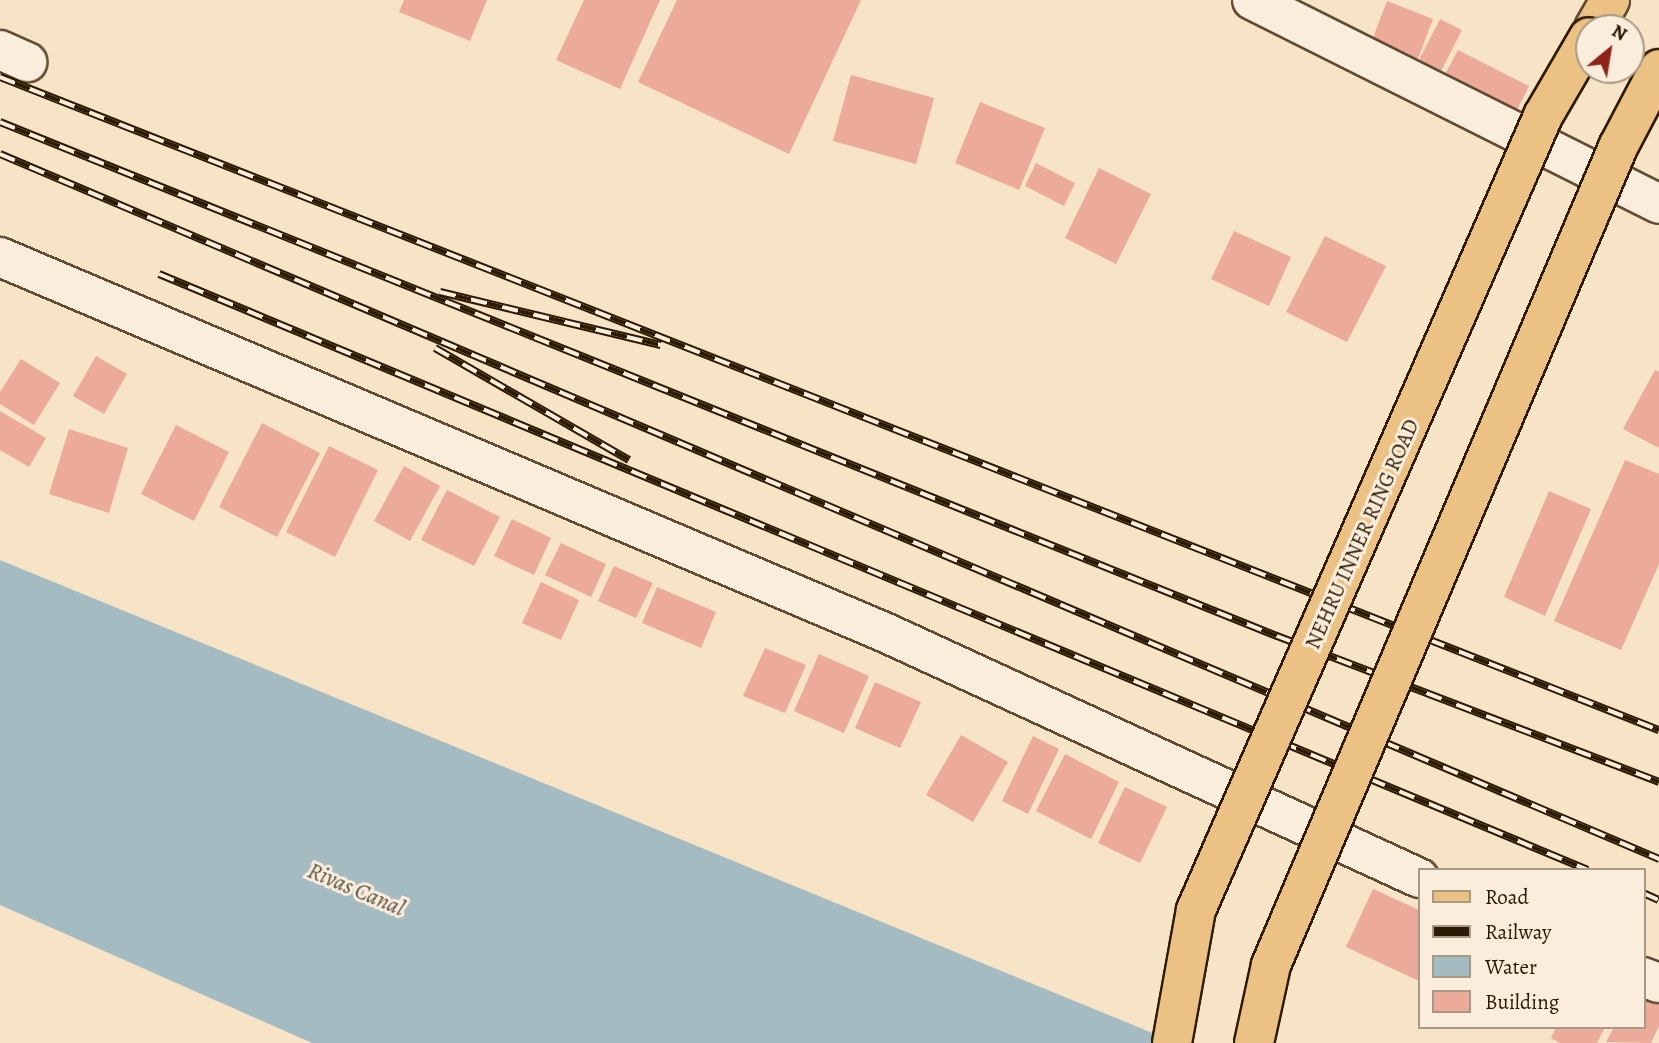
<!DOCTYPE html>
<style>
body{margin:0}
#map{position:relative;width:1659px;height:1043px;overflow:hidden;background:#f7e4c7;font-family:Alegreya,serif}
div>[style]{position:absolute}
[style*='--x']{left:calc(var(--x)*1px);top:calc(var(--y)*1px);width:calc(var(--w)*1px);rotate:calc(var(--a)*1deg)}
.water>*{inset:0;background:#a4bbc1}
.building>*{inset:0;background:#ebaa9a}
.roads{filter:drop-shadow(2px 0 #5f4c33) drop-shadow(-2px 0 #5f4c33) drop-shadow(0 2px #5f4c33) drop-shadow(0 -2px #5f4c33)}
.street>*{height:38px;margin:-19px;padding:0 19px;transform-origin:19px;border-radius:19px;background:#faeddb}
.primary>*{height:38px;margin:-19px;padding:0 19px;transform-origin:19px;border-radius:19px;background:#ecc284}
.rail>*{height:8px;margin-top:-4px;transform-origin:0;background:repeating-linear-gradient(90deg,#faeddb 0 16px,#2c1a02 0 32px);box-sizing:border-box;border-block:2px solid #2c1a02}
.bridges{filter:drop-shadow(2px 0 #2c1a02) drop-shadow(-2px 0 #2c1a02) drop-shadow(0 2px #2c1a02) drop-shadow(0 -2px #2c1a02)}
.primary-bridge>*{height:38px;margin:-19px;padding:0 19px;transform-origin:19px;border-radius:19px;background:#ecc284}
span{translate:-50% -50%;white-space:nowrap;text-align:center;line-height:1.15;-webkit-text-stroke:6px #faeddb;paint-order:stroke}
.street-label{font-size:21px;color:#2c1a02}
.water-label{font-size:23px;color:#565245;font-style:italic}
.legend{position:absolute;left:1418px;top:868px;width:228px;height:161px;box-sizing:border-box;background:#faeddb;border:2px solid #a89984;margin:0;padding:9px 12px;list-style:none;font-size:21px;color:#2c1a02}
.legend li{display:flex;align-items:center;gap:14px;height:35px}
.legend b{width:35px;border:2px solid #a89984}
.north{position:absolute;left:1575px;top:14px;width:70px;height:70px;box-sizing:border-box;background:#faeddb;border:2px solid #a89984;border-radius:50%;rotate:30deg;font-size:19px;font-weight:700;line-height:28px;text-align:center;color:#2c1a02}
.north::after{content:'';display:block;margin:auto;width:24px;height:32px;background:#8f2418;clip-path:polygon(50% 0,100% 100%,50% 72%,0 100%)}
</style>
<div id="map">
<div class="water">
<i style="clip-path:polygon(0 560px,1177px 1043px,312px 1043px,0 905px)"></i>
</div>
<div class="building">
<i style="clip-path:polygon(404px 0,487px 0,470px 41px,399px 12px)"></i>
<i style="clip-path:polygon(584px 0,660px 0,620px 89px,556px 60px)"></i>
<i style="clip-path:polygon(677px 0,861px 0,789px 154px,638px 82px)"></i>
<i style="clip-path:polygon(1387px 1px,1433px 19px,1417px 61px,1371px 43px)"></i>
<i style="clip-path:polygon(1440px 19px,1462px 30px,1440px 73px,1418px 62px)"></i>
<i style="clip-path:polygon(1458px 50px,1529px 86px,1513px 118px,1441px 82px)"></i>
<i style="clip-path:polygon(851px 75px,934px 98px,916px 164px,833px 141px)"></i>
<i style="clip-path:polygon(980px 102px,1045px 128px,1019px 190px,955px 163px)"></i>
<i style="clip-path:polygon(1036px 163px,1075px 183px,1064px 206px,1025px 186px)"></i>
<i style="clip-path:polygon(1099px 168px,1151px 194px,1116px 264px,1065px 238px)"></i>
<i style="clip-path:polygon(1234px 231px,1291px 257px,1269px 306px,1211px 279px)"></i>
<i style="clip-path:polygon(1325px 236px,1386px 266px,1347px 342px,1286px 312px)"></i>
<i style="clip-path:polygon(96px 356px,127px 374px,104px 414px,73px 396px)"></i>
<i style="clip-path:polygon(21px 359px,60px 383px,34px 425px,0 404px,0 392px)"></i>
<i style="clip-path:polygon(1655px 370px,1659px 372px,1659px 448px,1623px 429px)"></i>
<i style="clip-path:polygon(0 411px,46px 438px,29px 467px,0 450px)"></i>
<i style="clip-path:polygon(262px 423px,320px 453px,277px 537px,219px 507px)"></i>
<i style="clip-path:polygon(176px 425px,229px 452px,194px 521px,141px 494px)"></i>
<i style="clip-path:polygon(69px 429px,128px 448px,109px 513px,49px 494px)"></i>
<i style="clip-path:polygon(329px 446px,378px 470px,335px 557px,286px 532px)"></i>
<i style="clip-path:polygon(1625px 460px,1659px 474px,1659px 564px,1621px 650px,1554px 621px)"></i>
<i style="clip-path:polygon(404px 466px,440px 486px,410px 541px,374px 521px)"></i>
<i style="clip-path:polygon(447px 490px,500px 517px,474px 566px,421px 540px)"></i>
<i style="clip-path:polygon(1549px 491px,1591px 509px,1545px 616px,1504px 597px)"></i>
<i style="clip-path:polygon(512px 519px,551px 538px,534px 575px,494px 556px)"></i>
<i style="clip-path:polygon(561px 543px,606px 564px,591px 597px,545px 575px)"></i>
<i style="clip-path:polygon(614px 566px,653px 583px,636px 618px,598px 601px)"></i>
<i style="clip-path:polygon(541px 582px,579px 600px,561px 640px,522px 623px)"></i>
<i style="clip-path:polygon(657px 587px,716px 612px,701px 648px,642px 623px)"></i>
<i style="clip-path:polygon(765px 648px,806px 665px,785px 713px,743px 696px)"></i>
<i style="clip-path:polygon(819px 654px,869px 676px,844px 733px,794px 711px)"></i>
<i style="clip-path:polygon(875px 682px,921px 702px,900px 748px,855px 728px)"></i>
<i style="clip-path:polygon(961px 735px,1008px 762px,973px 822px,926px 795px)"></i>
<i style="clip-path:polygon(1033px 736px,1059px 749px,1028px 814px,1002px 801px)"></i>
<i style="clip-path:polygon(1065px 754px,1119px 782px,1091px 839px,1036px 811px)"></i>
<i style="clip-path:polygon(1125px 787px,1167px 807px,1140px 863px,1098px 843px)"></i>
<i style="clip-path:polygon(1373px 889px,1419px 910px,1419px 981px,1346px 947px)"></i>
<i style="clip-path:polygon(1643px 997px,1659px 1005px,1659px 1026px,1651px 1043px,1606px 1042px,1614px 1027px,1643px 1027px)"></i>
<i style="clip-path:polygon(1556px 1027px,1605px 1027px,1597px 1043px,1560px 1043px,1551px 1038px)"></i>
</div>
<div class="roads">
<div class="street">
<i style="--x:1252;--y:0;--w:455;--a:26.6"></i>
<i style="--x:0;--y:50;--w:30;--a:24"></i>
<i style="--x:0;--y:257;--w:960;--a:22.99"></i>
<i style="--x:884;--y:632;--w:589;--a:24.69"></i>
<i style="--x:1643;--y:977;--w:17;--a:21"></i>
</div>
<div class="primary">
<i style="--x:1594;--y:28;--w:32;--a:-60"></i>
</div>
</div>
<div class="rail">
<i style="--x:0;--y:77;--w:1783;--a:21.49"></i>
<i style="--x:0;--y:122;--w:1377;--a:21.93"></i>
<i style="--x:1277;--y:636;--w:409;--a:20.9"></i>
<i style="--x:0;--y:154;--w:1803;--a:23.02"></i>
<i style="--x:159;--y:274;--w:1548;--a:22.64"></i>
<i style="--x:440;--y:292;--w:227;--a:13.5"></i>
<i style="--x:435;--y:348;--w:224;--a:30"></i>
<i style="--x:1643;--y:893;--w:17;--a:24"></i>
</div>
<div class="bridges">
<div class="primary-bridge">
<i style="--x:1172;--y:1043;--w:135;--a:-79.8"></i>
<i style="--x:1196;--y:910;--w:867;--a:-66.39"></i>
<i style="--x:1543;--y:116;--w:91;--a:-59.8"></i>
<i style="--x:1254;--y:1043;--w:80;--a:-77.7"></i>
<i style="--x:1271;--y:965;--w:889;--a:-67.01"></i>
<i style="--x:1618;--y:147;--w:88;--a:-62.3"></i>
</div>
</div>
<div class="street-label">
<span style="left:1362px;top:534px;rotate:-66deg">NEHRU INNER RING ROAD</span>
</div>
<div class="water-label">
<span style="left:356px;top:890px;rotate:23deg">Rivas Canal</span>
</div>
<ul class="legend">
<li><b style="height:9px;background:#ecc284"></b>Road</li>
<li><b style="height:9px;background:#2c1a02"></b>Railway</li>
<li><b style="height:19px;background:#a4bbc1"></b>Water</li>
<li><b style="height:19px;background:#ebaa9a"></b>Building</li>
</ul>
<div class="north">N</div>
</div>
